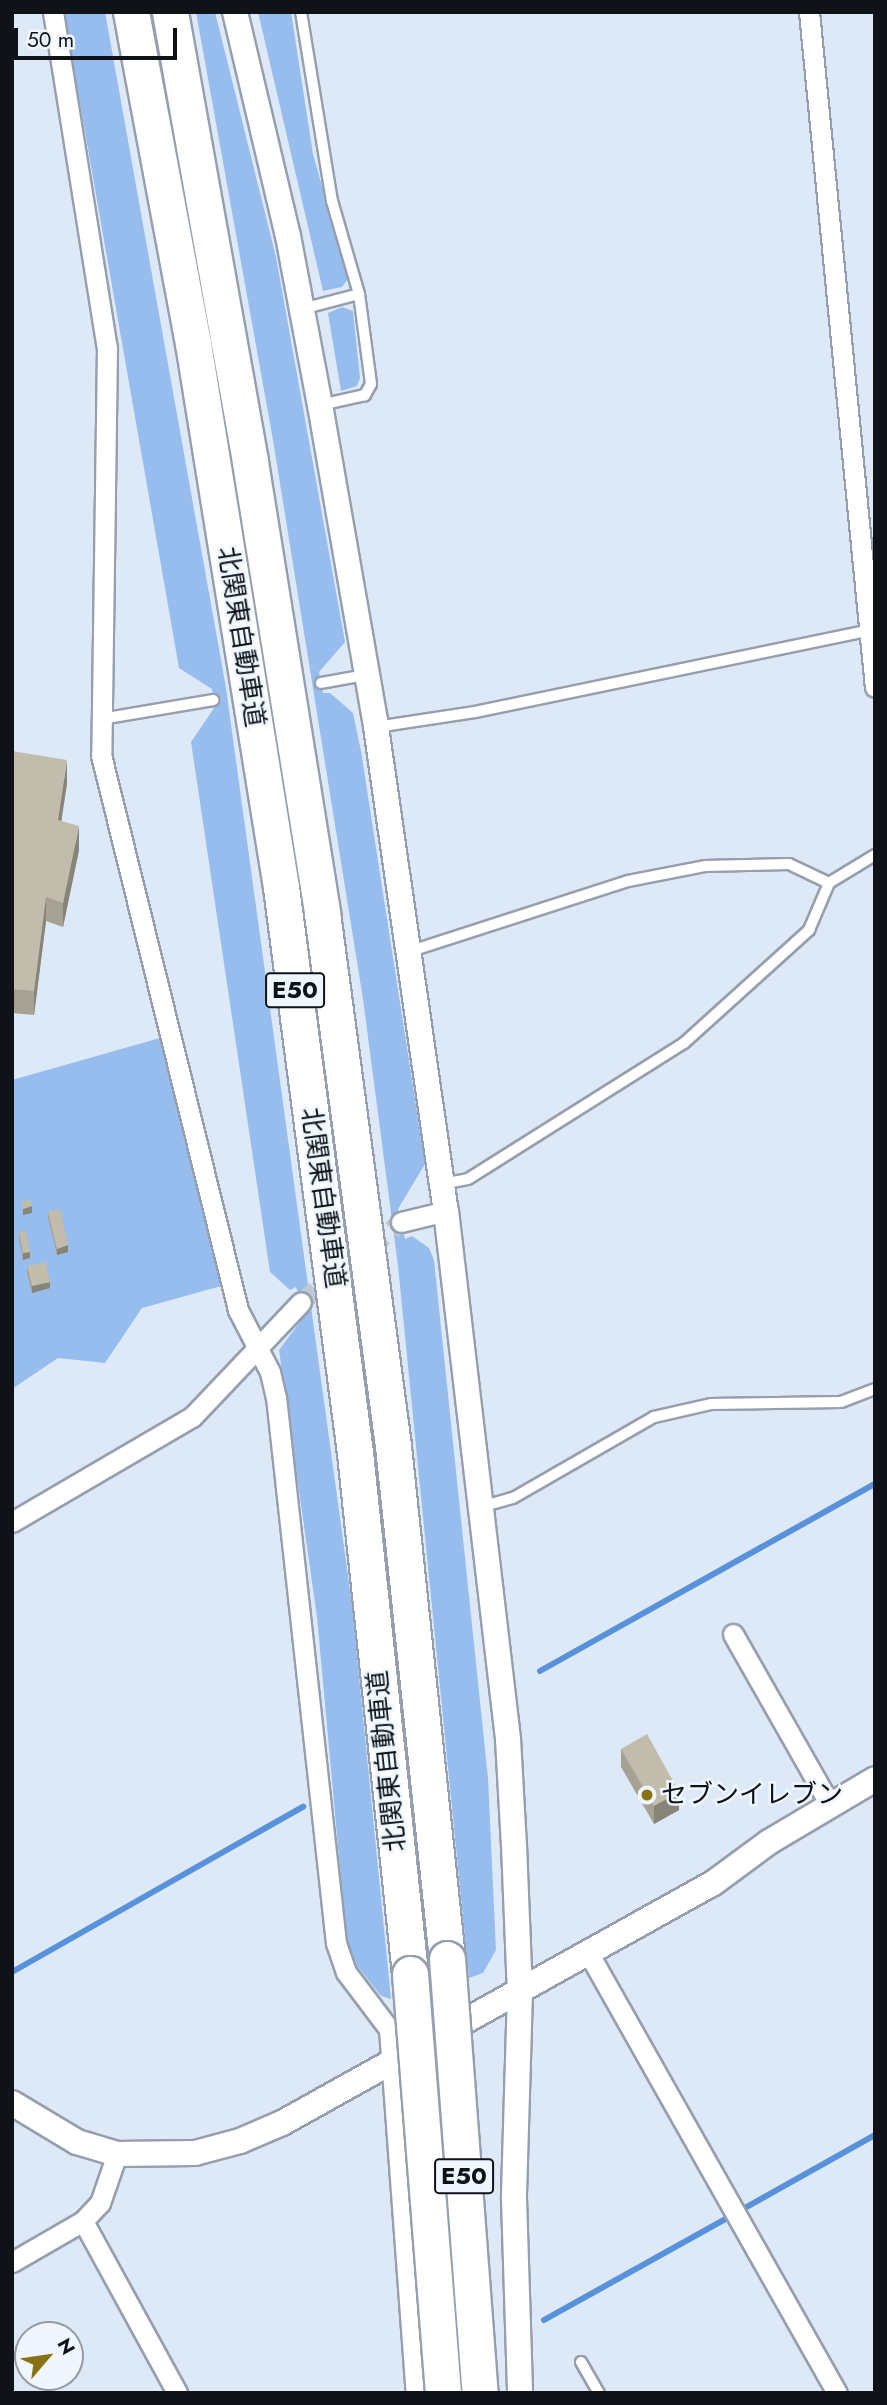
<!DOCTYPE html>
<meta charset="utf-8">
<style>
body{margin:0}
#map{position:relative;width:887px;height:2405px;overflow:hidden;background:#dee9f8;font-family:Jost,"Noto Sans JP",sans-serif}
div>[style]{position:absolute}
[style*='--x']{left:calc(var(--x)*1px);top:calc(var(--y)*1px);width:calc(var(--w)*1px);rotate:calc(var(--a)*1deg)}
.green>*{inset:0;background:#97bdee}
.stream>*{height:6px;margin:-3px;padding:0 3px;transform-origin:3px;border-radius:3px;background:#5892db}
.minor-tunnel>*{height:19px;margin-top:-9.5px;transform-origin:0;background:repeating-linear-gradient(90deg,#bfc9d6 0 19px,transparent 0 29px)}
.roads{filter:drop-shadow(2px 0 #959fad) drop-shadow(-2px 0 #959fad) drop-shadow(0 2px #959fad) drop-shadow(0 -2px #959fad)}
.service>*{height:10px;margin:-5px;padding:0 5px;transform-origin:5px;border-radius:5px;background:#fff}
.minor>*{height:19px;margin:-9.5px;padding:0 9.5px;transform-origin:9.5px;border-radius:9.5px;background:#fff}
.tertiary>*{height:24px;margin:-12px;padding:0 12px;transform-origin:12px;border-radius:12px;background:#fff}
.motorway>*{height:35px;margin:-17.5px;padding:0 17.5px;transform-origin:17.5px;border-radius:17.5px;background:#fff}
.bridges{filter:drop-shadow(2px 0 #959fad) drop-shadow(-2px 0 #959fad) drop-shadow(0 2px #959fad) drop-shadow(0 -2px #959fad)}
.motorway-bridge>*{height:35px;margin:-17.5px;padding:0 17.5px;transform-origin:17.5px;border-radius:17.5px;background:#fff}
.wall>*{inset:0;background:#a6a293}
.shaded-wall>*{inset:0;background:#878478}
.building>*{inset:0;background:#c1bcab}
.dots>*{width:19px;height:19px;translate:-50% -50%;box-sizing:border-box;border:4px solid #eff6ff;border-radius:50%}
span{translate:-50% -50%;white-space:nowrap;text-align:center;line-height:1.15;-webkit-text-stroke:5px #eff6ff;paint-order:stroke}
.shield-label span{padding:2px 5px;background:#eff6ff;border:2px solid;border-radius:5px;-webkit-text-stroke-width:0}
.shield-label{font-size:24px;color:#0f1318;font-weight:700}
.street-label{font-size:26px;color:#0f1318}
.poi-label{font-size:26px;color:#0f1318}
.left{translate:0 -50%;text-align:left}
.frame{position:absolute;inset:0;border:14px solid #0f1318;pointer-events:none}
.north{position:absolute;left:14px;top:2321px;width:70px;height:70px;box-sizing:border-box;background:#eff6ff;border:2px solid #959ba3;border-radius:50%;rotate:61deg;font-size:19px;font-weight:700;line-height:28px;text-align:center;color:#0f1318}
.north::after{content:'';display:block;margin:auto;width:24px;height:32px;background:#897214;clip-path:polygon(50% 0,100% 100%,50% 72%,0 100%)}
.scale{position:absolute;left:14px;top:28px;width:163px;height:32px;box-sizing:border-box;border:4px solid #0f1318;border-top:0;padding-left:9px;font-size:21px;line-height:24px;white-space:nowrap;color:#0f1318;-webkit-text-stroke:5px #eff6ff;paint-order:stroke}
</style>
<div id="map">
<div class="green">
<i style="clip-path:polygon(64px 12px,105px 12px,226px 688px,352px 1605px,391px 1999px,381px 1996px,351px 1958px,346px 1933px,317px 1617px,279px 1350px,306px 1314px,296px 1287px,290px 1290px,270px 1272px,191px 742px,214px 708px,212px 689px,179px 668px)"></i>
<i style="clip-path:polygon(196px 12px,215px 12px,276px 257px,345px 642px,319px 672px,323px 693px,330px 693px,353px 713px,361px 751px,425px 1164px,398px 1209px,405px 1239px,412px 1236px,429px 1248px,434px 1260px,488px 1778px,496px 1950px,483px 1973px,469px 1978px,398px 1266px,363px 999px,273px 440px)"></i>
<i style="clip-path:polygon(258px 12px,291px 12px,313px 154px,348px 279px,342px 287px,323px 291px)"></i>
<i style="clip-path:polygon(342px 307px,353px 311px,360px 378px,357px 386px,341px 391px,328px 313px)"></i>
<i style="clip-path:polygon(160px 1038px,225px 1285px,142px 1308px,105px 1363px,58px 1358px,12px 1389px,12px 1080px)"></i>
</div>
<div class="stream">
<i style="--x:540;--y:1671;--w:384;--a:-29.2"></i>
<i style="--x:12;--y:1972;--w:335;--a:-29.6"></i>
<i style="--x:743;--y:2209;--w:151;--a:-29.3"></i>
<i style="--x:544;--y:2320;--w:210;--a:-29.1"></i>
</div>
<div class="minor-tunnel">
<i style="--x:301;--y:1302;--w:128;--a:-38.7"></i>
</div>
<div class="roads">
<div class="service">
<i style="--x:301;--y:12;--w:192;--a:80.7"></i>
<i style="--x:332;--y:201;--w:97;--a:73.8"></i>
<i style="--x:359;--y:294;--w:91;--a:82.4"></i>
<i style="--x:371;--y:384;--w:13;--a:119"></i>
<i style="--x:365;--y:395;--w:45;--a:167.2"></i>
<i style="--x:302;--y:309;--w:59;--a:-14.7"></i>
<i style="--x:321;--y:683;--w:45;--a:-10.3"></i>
<i style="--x:101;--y:719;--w:114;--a:-9.6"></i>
<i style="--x:376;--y:727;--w:100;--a:-8.6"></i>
<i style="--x:475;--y:712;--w:403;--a:-11.7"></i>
<i style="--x:411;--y:951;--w:228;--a:-17.9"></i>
<i style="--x:628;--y:881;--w:78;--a:-11"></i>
<i style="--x:705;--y:866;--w:84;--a:-1.4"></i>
<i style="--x:789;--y:864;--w:44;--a:25.4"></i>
<i style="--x:442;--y:1184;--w:26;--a:-11"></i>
<i style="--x:468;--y:1179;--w:255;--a:-32.2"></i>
<i style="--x:684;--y:1043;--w:169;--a:-42.1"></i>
<i style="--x:809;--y:930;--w:51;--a:-66.9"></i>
<i style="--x:829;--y:883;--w:54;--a:-31.3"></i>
<i style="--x:481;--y:1507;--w:33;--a:-16"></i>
<i style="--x:513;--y:1498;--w:163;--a:-29.9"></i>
<i style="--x:654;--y:1417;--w:58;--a:-12.8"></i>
<i style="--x:711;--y:1404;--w:130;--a:-0.9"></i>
<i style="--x:841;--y:1402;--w:36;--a:-21"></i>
<i style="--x:581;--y:2362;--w:36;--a:60"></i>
</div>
<div class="minor">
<i style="--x:53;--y:12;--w:340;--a:80.9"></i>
<i style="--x:107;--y:348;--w:407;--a:90.8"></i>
<i style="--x:101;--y:755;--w:572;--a:76.13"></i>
<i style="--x:238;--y:1310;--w:70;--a:62.7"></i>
<i style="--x:270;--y:1372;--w:26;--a:77"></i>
<i style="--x:276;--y:1397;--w:549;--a:83.73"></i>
<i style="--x:336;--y:1943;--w:31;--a:71"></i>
<i style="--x:346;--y:1972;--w:71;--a:53"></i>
<i style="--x:389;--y:2029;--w:365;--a:85.8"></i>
<i style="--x:809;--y:12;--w:678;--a:84.42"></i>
<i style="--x:401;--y:1222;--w:46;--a:-13.7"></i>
<i style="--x:12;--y:1522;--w:208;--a:-30.3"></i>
<i style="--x:192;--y:1417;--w:158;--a:-46.5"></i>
<i style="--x:733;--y:1634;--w:197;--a:60.4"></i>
<i style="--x:589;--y:1954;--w:504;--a:60.54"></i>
<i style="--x:83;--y:2221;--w:196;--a:61.3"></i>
<i style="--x:12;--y:2262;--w:82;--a:-30"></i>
<i style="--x:83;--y:2221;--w:25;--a:-47"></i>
<i style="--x:100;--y:2203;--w:52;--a:-70.9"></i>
</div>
<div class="tertiary">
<i style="--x:235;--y:12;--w:230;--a:76.7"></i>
<i style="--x:288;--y:236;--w:172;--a:79.3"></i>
<i style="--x:320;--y:405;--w:327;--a:80.1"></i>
<i style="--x:376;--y:727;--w:489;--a:81.8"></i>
<i style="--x:446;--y:1211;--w:532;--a:83.3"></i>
<i style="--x:508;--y:1739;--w:106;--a:86.8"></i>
<i style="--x:514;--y:1845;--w:147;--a:87.7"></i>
<i style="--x:520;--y:1992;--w:207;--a:91.7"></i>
<i style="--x:514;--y:2199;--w:194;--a:88.2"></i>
<i style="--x:12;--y:2103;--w:76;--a:31"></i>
<i style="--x:77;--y:2142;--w:42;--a:16.7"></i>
<i style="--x:117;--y:2154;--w:78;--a:-0.7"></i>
<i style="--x:195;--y:2153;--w:47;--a:-14.9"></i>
<i style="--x:240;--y:2141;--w:46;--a:-23.2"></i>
<i style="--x:282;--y:2123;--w:492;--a:-29.1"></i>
<i style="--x:712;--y:1884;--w:71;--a:-36.4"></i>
<i style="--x:769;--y:1842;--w:123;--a:-30.7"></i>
</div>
<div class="motorway">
<i style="--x:131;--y:12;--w:337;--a:79.4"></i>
<i style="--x:193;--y:343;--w:551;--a:80.81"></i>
<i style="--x:281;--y:887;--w:571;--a:82.55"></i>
<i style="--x:355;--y:1453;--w:524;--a:83.97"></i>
<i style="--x:170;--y:12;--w:457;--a:79.9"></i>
<i style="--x:250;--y:462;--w:457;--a:80.9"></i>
<i style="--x:322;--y:913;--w:538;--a:82.41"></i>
<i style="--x:393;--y:1446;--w:516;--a:83.99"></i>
</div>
</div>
<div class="bridges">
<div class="motorway-bridge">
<i style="--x:447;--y:1959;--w:435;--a:85.7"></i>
<i style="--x:410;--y:1974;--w:420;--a:85.5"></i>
</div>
</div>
<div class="wall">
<i style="clip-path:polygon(12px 751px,67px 783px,61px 821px,79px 850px,63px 927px,46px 921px,34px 1015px,12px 1013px)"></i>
<i style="clip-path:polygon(48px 1212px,68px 1252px,57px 1255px,48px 1218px)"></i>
<i style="clip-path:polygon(19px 1232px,30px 1258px,23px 1260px,19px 1238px)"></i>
<i style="clip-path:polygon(27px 1266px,50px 1288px,32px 1293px,27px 1273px)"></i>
<i style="clip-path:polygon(621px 1749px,679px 1810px,654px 1824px,621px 1767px)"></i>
</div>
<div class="shaded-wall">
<i style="clip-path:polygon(67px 760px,67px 783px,58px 844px,58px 820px)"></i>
<i style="clip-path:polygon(79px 826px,79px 850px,63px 927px,63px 903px)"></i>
<i style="clip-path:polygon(46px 897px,46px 921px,34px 1015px,34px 991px)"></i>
<i style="clip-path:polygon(32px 1206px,32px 1213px,23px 1215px,23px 1209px)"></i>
<i style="clip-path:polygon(68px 1245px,68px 1252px,57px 1255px,57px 1249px)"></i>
<i style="clip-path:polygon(30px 1252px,30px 1258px,23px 1260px,23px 1253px)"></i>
<i style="clip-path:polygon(50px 1282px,50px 1288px,32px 1293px,32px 1286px)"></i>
<i style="clip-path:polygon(679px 1792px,679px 1810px,654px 1824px,654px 1806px)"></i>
</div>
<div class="building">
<i style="clip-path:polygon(12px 751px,67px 760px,58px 820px,79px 826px,63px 903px,46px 897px,34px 991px,12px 989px)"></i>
<i style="clip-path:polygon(30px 1199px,32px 1206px,23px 1209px,21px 1202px)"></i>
<i style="clip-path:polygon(60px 1209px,68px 1245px,57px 1249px,48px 1212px)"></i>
<i style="clip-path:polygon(26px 1230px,30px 1252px,23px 1253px,19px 1232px)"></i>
<i style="clip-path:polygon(46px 1262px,50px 1282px,32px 1286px,27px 1266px)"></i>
<i style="clip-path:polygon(647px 1734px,679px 1792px,654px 1806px,621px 1749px)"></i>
</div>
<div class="dots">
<i style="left:647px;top:1795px;background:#897214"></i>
</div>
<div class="shield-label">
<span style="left:295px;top:990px">E50</span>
<span style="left:464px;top:2176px">E50</span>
</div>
<div class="street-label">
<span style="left:241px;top:637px;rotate:81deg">北関東自動車道</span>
<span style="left:323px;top:1198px;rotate:82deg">北関東自動車道</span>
<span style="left:387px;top:1761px;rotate:-96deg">北関東自動車道</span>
</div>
<div class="poi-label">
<span class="left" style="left:661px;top:1795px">セブンイレブン</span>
</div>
<div class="frame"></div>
<div class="north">N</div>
<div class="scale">50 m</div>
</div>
